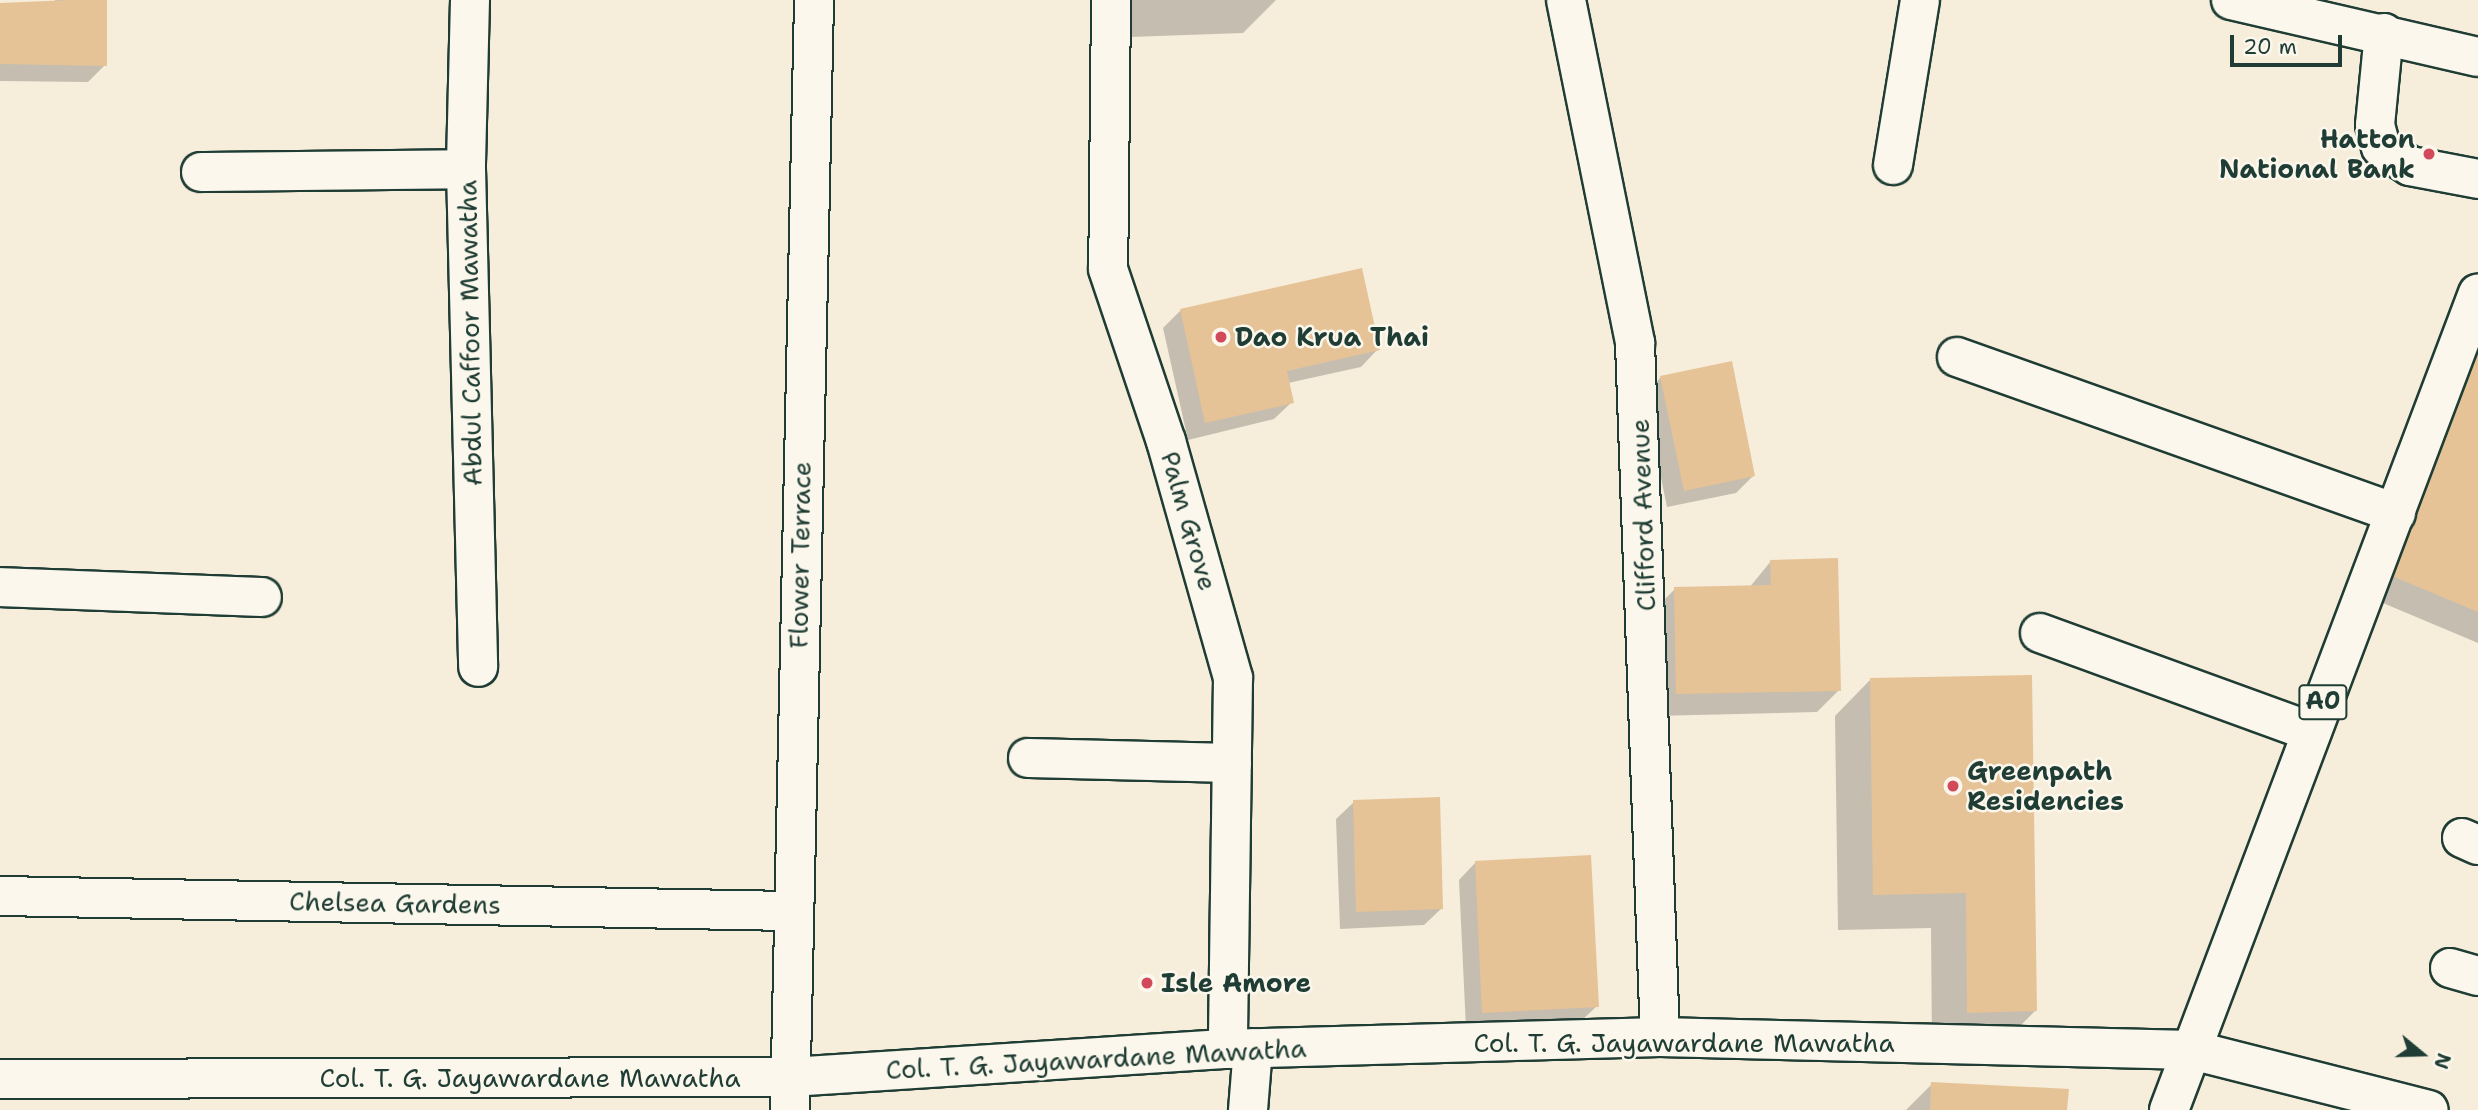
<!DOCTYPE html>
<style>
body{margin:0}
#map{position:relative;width:2478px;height:1110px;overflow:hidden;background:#f7eddb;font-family:"Shantell Sans",sans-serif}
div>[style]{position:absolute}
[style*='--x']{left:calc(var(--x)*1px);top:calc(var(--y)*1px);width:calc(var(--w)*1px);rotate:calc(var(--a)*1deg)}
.shadow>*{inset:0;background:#0003}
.building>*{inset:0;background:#e6c397}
.roads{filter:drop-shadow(2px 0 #1f3d34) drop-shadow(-2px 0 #1f3d34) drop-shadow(0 2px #1f3d34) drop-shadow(0 -2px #1f3d34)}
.minor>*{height:38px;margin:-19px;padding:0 19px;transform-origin:19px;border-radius:19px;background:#fbf7ec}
.highway>*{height:38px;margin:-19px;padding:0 19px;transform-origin:19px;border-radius:19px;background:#fbf7ec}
.dots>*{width:19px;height:19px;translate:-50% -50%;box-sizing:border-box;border:4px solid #fbf7ec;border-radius:50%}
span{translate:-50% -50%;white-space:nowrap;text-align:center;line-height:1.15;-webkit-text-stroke:5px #fbf7ec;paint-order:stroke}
.shield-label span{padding:2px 5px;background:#fbf7ec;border:2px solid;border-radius:5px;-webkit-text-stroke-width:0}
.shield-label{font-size:24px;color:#1f3d34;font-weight:700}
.poi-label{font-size:26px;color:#1f3d34;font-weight:700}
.right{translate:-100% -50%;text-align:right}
.left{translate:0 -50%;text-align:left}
.street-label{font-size:26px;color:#1f3d34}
.north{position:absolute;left:2387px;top:1019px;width:70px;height:70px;-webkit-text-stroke:5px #fbf7ec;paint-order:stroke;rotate:109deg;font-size:19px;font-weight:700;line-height:28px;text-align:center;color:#1f3d34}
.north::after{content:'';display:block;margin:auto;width:24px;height:32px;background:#1f3d34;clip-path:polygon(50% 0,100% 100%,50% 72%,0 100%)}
.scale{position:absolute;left:2230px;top:35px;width:112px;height:32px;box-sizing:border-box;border:4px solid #1f3d34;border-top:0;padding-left:9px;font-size:21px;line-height:24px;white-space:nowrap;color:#1f3d34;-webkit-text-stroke:5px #fbf7ec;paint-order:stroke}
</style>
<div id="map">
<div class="shadow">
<i style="clip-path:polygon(55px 0,106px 0,105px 65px,88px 82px,0 81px,0 5px,55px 5px)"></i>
<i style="clip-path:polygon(1129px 0,1276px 0,1243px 33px,1130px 37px)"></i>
<i style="clip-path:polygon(1180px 311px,1378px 349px,1361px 367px,1288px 383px,1292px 402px,1274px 419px,1188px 440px,1163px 328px)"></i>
<i style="clip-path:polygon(2478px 330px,2478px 643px,2371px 598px)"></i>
<i style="clip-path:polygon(1661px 377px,1753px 476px,1736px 493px,1667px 507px,1644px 395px)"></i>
<i style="clip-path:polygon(1771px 561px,1839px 690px,1817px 712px,1654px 716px,1653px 611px,1675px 589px,1749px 588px)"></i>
<i style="clip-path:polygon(1870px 680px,2035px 1011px,2000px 1046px,1932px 1048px,1931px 928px,1838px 930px,1835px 716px)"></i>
<i style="clip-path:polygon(1354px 802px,1442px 908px,1424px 925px,1340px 929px,1336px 819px)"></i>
<i style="clip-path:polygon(1476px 862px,1597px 1006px,1579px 1023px,1466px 1029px,1459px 880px)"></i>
<i style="clip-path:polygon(1932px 1084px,2066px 1110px,1906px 1110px)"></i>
</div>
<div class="building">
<i style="clip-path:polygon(70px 0,107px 0,107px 66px,0 64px,0 3px)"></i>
<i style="clip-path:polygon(1362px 268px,1380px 350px,1287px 371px,1294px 403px,1205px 423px,1180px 309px)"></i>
<i style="clip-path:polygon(2478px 346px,2478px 612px,2392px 576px)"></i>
<i style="clip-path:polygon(1732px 361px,1755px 476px,1684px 491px,1660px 376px)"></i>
<i style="clip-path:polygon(1838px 558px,1841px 691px,1676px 694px,1674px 587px,1771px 585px,1770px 560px)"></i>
<i style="clip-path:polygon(2032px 675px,2037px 1011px,1967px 1013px,1966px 893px,1873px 895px,1870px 678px)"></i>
<i style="clip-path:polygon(1440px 797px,1443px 909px,1356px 912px,1353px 800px)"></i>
<i style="clip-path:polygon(1591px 855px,1599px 1007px,1482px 1013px,1475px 861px)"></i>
<i style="clip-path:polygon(1931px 1082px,2069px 1089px,2067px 1110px,1930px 1110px)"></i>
</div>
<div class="roads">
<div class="minor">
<i style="--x:470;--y:0;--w:169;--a:91.4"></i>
<i style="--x:466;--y:169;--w:498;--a:88.6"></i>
<i style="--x:1111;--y:0;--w:269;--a:90.6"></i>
<i style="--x:1108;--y:269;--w:182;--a:71.4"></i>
<i style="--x:1166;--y:441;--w:246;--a:74.2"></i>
<i style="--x:1233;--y:678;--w:371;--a:90.8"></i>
<i style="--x:1566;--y:0;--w:350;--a:78.6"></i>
<i style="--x:1635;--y:343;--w:694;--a:87.94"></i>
<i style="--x:2231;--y:0;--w:253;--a:13"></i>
<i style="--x:2384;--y:33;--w:92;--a:95.6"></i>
<i style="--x:2375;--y:125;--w:23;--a:75"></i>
<i style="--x:2381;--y:147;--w:35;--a:33"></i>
<i style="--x:2410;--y:166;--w:69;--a:10.8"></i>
<i style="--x:1893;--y:165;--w:167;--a:-80.7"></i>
<i style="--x:201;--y:172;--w:265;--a:-0.6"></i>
<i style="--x:1957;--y:357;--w:466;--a:19.6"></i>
<i style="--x:0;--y:587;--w:262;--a:2.2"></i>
<i style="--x:2040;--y:633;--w:289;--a:20"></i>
<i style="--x:1028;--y:758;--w:204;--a:1.4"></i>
<i style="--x:2462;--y:838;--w:17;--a:24"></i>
<i style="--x:0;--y:896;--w:791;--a:1.09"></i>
<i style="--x:2450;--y:968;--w:29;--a:16"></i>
<i style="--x:0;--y:1079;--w:790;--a:-0.15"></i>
<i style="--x:790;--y:1077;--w:439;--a:-3.7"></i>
<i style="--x:1228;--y:1049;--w:432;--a:-1.6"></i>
<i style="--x:1660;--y:1037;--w:532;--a:1.4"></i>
<i style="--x:2192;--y:1050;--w:244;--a:14.2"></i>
<i style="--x:790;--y:1110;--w:1110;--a:-88.76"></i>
<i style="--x:1248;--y:1110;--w:62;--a:-85.4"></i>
</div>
<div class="highway">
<i style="--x:2169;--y:1110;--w:873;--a:-69.28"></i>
</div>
</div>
<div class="dots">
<i style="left:2429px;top:154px;background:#d1495b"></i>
<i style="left:1221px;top:337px;background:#d1495b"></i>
<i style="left:1953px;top:786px;background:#d1495b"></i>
<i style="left:1147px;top:983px;background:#d1495b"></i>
</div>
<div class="shield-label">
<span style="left:2323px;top:702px">A0</span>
</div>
<div class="poi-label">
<span class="right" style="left:2415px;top:154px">Hatton<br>National Bank</span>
<span class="left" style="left:1235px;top:337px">Dao Krua Thai</span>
<span class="left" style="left:1967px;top:786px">Greenpath<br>Residencies</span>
<span class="left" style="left:1161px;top:983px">Isle Amore</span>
</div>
<div class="street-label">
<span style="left:470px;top:333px;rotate:-91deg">Abdul Caffoor Mawatha</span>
<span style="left:1643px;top:515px;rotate:-92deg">Clifford Avenue</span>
<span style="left:1189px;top:521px;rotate:74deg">Palm Grove</span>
<span style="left:800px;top:555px;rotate:-89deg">Flower Terrace</span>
<span style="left:395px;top:903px;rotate:1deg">Chelsea Gardens</span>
<span style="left:1684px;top:1043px">Col. T. G. Jayawardane Mawatha</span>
<span style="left:1096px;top:1059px;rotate:-3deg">Col. T. G. Jayawardane Mawatha</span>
<span style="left:530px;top:1078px">Col. T. G. Jayawardane Mawatha</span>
</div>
<div class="north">N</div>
<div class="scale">20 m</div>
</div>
